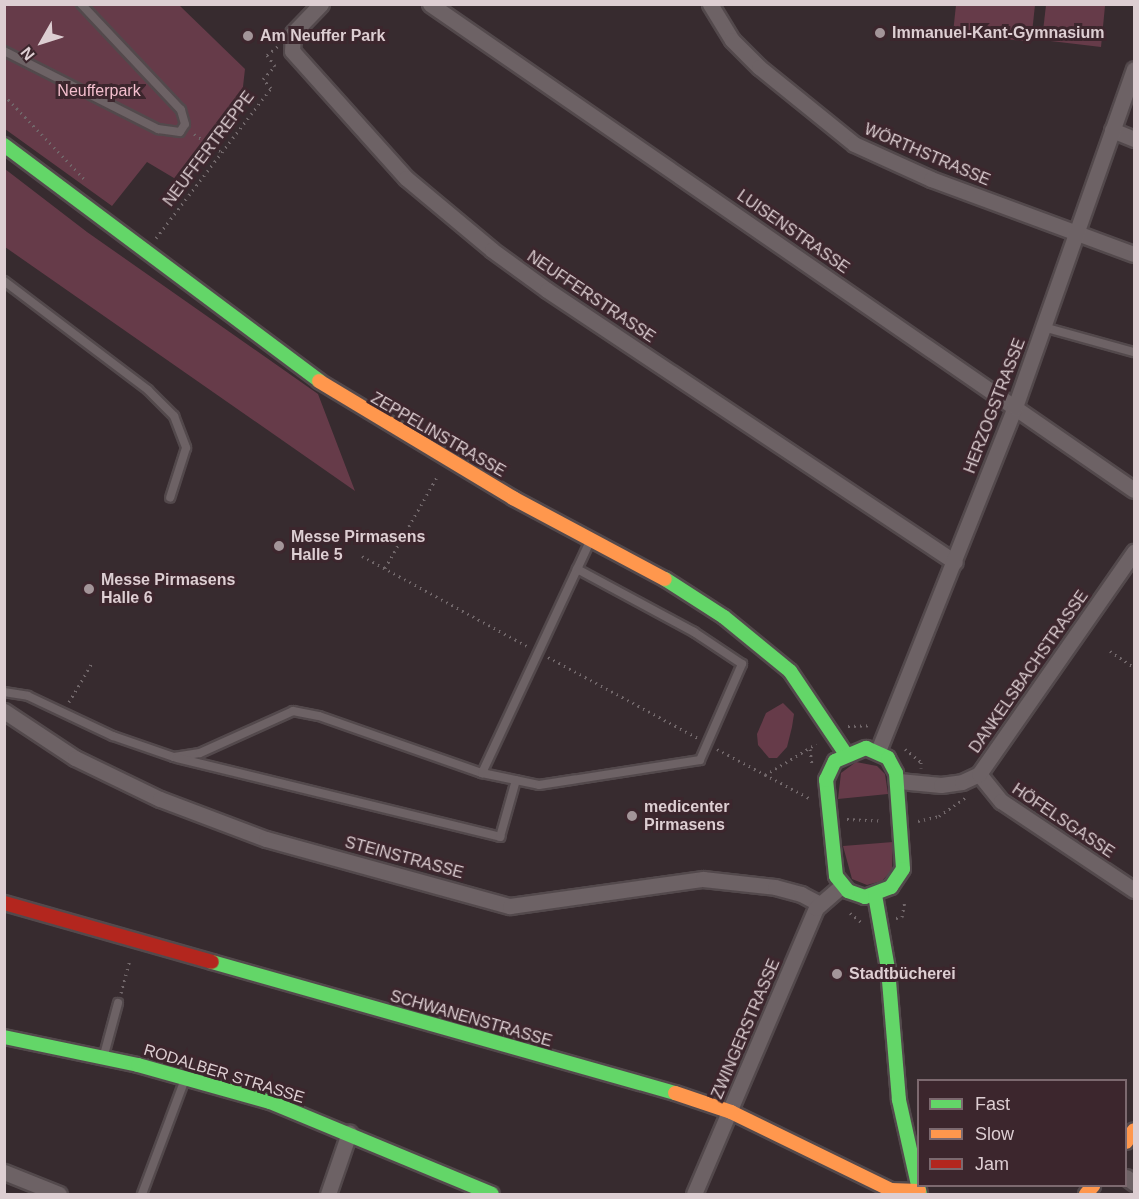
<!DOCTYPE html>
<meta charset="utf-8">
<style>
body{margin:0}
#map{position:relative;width:1139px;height:1199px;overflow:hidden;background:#372b2f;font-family:Arial,sans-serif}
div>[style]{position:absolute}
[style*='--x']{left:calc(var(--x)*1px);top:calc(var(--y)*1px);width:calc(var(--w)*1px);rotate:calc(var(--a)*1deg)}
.green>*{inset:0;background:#663b49}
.path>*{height:3px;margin-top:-1.5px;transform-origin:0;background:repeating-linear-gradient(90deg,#71676a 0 1.5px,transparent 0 6px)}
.roads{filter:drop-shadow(2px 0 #53494c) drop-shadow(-2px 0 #53494c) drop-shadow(0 2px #53494c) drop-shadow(0 -2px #53494c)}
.lane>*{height:8px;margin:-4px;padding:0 4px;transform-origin:4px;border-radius:4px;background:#6d6265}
.street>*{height:15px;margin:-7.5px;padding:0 7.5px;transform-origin:7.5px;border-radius:7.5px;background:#6d6265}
.fast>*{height:14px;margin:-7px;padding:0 7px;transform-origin:7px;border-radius:7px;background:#63d668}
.slow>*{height:14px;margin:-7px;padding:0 7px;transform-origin:7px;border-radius:7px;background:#ff974d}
.jam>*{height:14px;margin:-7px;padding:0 7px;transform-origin:7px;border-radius:7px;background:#b3261e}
.dots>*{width:16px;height:16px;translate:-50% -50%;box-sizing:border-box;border:3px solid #3c262d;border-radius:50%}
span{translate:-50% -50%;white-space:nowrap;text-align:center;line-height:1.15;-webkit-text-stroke:6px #3c262d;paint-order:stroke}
.poi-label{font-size:16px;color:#ddced2;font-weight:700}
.left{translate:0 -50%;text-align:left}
.park-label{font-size:16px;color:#f4bfce}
.street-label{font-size:16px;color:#ddced2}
.frame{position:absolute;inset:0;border:6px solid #ddced2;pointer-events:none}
.legend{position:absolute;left:917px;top:1079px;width:210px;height:108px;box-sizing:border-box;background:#3c262d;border:2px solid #7c696f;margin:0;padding:8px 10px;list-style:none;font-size:18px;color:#ddced2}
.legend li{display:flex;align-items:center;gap:12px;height:30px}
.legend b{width:30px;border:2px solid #7c696f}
.north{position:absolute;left:12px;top:12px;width:60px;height:60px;-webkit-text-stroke:4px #3c262d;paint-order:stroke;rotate:231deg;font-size:16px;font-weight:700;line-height:24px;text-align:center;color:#ddced2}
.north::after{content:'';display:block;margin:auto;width:21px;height:27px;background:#ddced2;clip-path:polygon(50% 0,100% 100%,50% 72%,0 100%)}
</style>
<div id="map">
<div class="green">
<i style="clip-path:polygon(5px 5px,179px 5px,245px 69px,240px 113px,184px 184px,147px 162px,112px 206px,5px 129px)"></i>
<i style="clip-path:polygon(956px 5px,1035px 5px,1031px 42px,953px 33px)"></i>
<i style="clip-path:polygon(1046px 5px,1105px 6px,1101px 47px,1042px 40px)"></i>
<i style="clip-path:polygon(5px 169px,87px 232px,318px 394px,355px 491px,5px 247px)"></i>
<i style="clip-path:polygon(783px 703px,794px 714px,792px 727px,787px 747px,777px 758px,769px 758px,758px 745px,757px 734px,766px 713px)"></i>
<i style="clip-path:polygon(856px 762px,877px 766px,885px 774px,888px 794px,838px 799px,841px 773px)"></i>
<i style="clip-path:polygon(893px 842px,892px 870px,882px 881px,867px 885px,852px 879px,843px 846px)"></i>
</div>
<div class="path">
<i style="--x:4;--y:95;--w:120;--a:46.3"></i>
<i style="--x:194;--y:134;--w:31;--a:33"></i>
<i style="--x:156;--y:238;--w:189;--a:-52.5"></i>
<i style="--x:271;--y:88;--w:12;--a:-132"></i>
<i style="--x:263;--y:79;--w:18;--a:-47"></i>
<i style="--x:275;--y:66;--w:14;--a:-126"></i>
<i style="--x:267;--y:55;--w:14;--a:-39"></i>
<i style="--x:362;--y:556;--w:190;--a:28.6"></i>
<i style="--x:385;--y:568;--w:107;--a:-60.3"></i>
<i style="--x:1110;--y:651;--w:29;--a:34"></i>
<i style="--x:548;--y:657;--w:170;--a:28.4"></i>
<i style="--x:69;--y:702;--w:45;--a:-59.5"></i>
<i style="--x:848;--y:726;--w:23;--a:-2"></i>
<i style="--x:717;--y:749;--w:104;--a:28"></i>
<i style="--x:810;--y:749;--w:17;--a:83"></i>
<i style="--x:905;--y:749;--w:21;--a:39"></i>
<i style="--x:921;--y:762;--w:6;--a:90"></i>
<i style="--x:765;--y:775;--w:60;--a:-31.3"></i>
<i style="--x:847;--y:819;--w:35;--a:3"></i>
<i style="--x:918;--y:821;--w:22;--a:-13"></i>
<i style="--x:939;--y:816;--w:32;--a:-35"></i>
<i style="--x:850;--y:913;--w:14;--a:39"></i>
<i style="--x:896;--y:918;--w:6;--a:-9"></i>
<i style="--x:902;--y:917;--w:17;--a:-80"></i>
<i style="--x:121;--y:993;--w:35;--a:-75"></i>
</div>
<div class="roads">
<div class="lane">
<i style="--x:4;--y:51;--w:173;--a:26.9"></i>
<i style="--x:158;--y:129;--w:22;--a:8"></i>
<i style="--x:180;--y:132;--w:9;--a:-58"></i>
<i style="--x:185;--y:124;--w:15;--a:-106"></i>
<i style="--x:181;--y:110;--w:146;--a:-133.3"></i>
<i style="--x:4;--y:281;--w:181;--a:37.1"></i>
<i style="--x:148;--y:390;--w:37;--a:45"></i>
<i style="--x:174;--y:416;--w:34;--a:69"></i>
<i style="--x:186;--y:448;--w:52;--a:107.7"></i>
<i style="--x:1043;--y:327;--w:94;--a:15.4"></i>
<i style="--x:4;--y:692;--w:24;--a:9"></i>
<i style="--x:28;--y:696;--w:94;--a:25.2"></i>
<i style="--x:113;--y:736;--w:65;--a:19"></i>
<i style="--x:174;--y:757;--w:26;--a:-9"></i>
<i style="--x:200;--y:753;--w:102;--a:-24.3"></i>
<i style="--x:293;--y:711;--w:26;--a:11"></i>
<i style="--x:319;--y:716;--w:173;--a:19.3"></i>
<i style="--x:482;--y:773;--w:258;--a:-65"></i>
<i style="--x:177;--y:758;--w:333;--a:13.7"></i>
<i style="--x:500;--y:837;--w:59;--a:-74.3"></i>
<i style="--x:482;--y:773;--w:58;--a:11.9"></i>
<i style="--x:539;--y:785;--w:163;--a:-8.8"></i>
<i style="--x:700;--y:760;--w:105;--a:-66.4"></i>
<i style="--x:742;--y:664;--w:58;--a:-146.3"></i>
<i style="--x:694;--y:632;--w:133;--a:-151.7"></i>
<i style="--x:104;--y:1055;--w:54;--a:-74.9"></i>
<i style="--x:142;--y:1194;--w:123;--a:-69.5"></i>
</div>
<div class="street">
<i style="--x:321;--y:4;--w:40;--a:134"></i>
<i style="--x:293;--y:33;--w:18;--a:93"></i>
<i style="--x:292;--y:51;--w:171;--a:48.1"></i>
<i style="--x:406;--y:178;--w:112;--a:39.9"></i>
<i style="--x:492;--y:250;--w:68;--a:36"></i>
<i style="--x:547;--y:290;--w:490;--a:33.7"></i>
<i style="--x:430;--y:4;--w:855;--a:34.62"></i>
<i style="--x:710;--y:4;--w:42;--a:58.6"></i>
<i style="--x:732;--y:40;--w:38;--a:45"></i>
<i style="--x:759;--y:67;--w:122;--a:39"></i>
<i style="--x:854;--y:144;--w:85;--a:24.4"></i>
<i style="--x:931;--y:179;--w:216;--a:20.3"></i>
<i style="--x:1112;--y:130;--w:24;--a:22"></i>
<i style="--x:4;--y:711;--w:85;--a:33.5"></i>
<i style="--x:75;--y:758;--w:94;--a:25.8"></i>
<i style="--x:160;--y:799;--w:113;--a:20.7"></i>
<i style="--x:266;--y:839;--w:253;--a:15.4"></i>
<i style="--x:510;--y:906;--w:195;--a:-8"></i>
<i style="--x:703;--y:879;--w:72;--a:6.3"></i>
<i style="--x:775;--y:887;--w:27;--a:15"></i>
<i style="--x:801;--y:894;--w:21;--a:28"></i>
<i style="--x:878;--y:751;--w:370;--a:-68.3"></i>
<i style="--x:1015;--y:407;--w:358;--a:-70.6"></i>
<i style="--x:979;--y:774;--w:35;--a:51"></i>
<i style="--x:1001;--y:801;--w:160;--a:33.8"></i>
<i style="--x:899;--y:781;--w:42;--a:5.4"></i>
<i style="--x:941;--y:785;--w:21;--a:-8"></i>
<i style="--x:962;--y:782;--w:19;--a:-25"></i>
<i style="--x:979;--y:774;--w:271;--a:-55.1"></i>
<i style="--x:4;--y:1172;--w:59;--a:21.8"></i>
<i style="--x:1126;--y:1177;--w:10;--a:37"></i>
<i style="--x:328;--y:1194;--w:65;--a:-71"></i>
<i style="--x:694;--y:1194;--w:311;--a:-66.9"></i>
<i style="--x:816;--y:908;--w:33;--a:-41"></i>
</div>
<div class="fast">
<i style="--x:4;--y:145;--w:394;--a:36.8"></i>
<i style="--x:665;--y:579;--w:70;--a:32.8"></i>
<i style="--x:724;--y:617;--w:85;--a:39.3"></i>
<i style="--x:790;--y:671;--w:99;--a:56.1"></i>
<i style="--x:866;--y:748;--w:24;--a:24"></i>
<i style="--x:888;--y:758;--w:17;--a:62"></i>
<i style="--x:896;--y:773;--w:96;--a:85.8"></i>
<i style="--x:903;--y:869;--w:22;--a:124"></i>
<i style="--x:891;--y:887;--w:28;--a:159"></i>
<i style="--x:865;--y:897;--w:18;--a:-161"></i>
<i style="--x:848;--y:891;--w:19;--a:-129"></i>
<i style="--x:836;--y:876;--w:97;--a:-95.9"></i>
<i style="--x:826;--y:780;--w:21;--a:-65"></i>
<i style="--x:835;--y:761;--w:34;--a:-23"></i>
<i style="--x:875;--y:895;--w:75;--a:80"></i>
<i style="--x:888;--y:969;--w:131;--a:85.2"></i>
<i style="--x:899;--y:1100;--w:96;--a:77.4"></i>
<i style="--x:212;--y:962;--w:481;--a:15.8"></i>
<i style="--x:4;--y:1037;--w:137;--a:11.8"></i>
<i style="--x:138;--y:1065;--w:137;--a:15.7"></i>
<i style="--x:270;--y:1102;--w:240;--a:22.5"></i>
</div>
<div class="slow">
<i style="--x:319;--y:381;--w:227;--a:31.1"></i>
<i style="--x:513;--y:498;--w:172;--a:28.1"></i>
<i style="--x:675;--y:1093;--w:59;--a:18.7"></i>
<i style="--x:731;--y:1112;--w:178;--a:26"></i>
<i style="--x:891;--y:1190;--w:28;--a:2"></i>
<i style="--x:1126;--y:1142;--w:14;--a:-56"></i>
<i style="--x:1086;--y:1194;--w:11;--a:-49"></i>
</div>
<div class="jam">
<i style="--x:4;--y:903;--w:216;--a:15.8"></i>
</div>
</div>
<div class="dots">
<i style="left:880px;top:33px;background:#a39599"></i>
<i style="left:248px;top:36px;background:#a39599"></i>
<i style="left:279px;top:546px;background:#a39599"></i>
<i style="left:89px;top:589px;background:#a39599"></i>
<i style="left:632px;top:816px;background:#a39599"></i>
<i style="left:837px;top:974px;background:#a39599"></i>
</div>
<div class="poi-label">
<span class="left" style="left:892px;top:33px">Immanuel-Kant-Gymnasium</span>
<span class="left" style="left:260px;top:36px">Am Neuffer Park</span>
<span class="left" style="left:291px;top:546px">Messe Pirmasens<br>Halle 5</span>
<span class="left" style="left:101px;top:589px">Messe Pirmasens<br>Halle 6</span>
<span class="left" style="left:644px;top:816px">medicenter<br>Pirmasens</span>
<span class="left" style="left:849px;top:974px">Stadtbücherei</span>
</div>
<div class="park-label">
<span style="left:99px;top:91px">Neufferpark</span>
</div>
<div class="street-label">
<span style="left:209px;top:149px;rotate:-53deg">NEUFFERTREPPE</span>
<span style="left:927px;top:155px;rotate:23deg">WÖRTHSTRASSE</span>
<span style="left:793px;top:232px;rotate:35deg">LUISENSTRASSE</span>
<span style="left:591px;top:297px;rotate:34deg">NEUFFERSTRASSE</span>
<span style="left:995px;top:406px;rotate:-69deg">HERZOGSTRASSE</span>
<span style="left:438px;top:435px;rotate:30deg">ZEPPELINSTRASSE</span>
<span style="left:1029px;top:672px;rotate:-55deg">DANKELSBACHSTRASSE</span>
<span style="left:1063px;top:821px;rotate:34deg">HÖFELSGASSE</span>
<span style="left:404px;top:858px;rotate:15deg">STEINSTRASSE</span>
<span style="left:471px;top:1019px;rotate:16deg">SCHWANENSTRASSE</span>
<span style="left:746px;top:1029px;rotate:-67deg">ZWINGERSTRASSE</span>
<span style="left:224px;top:1074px;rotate:17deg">RODALBER STRASSE</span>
</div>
<div class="frame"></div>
<ul class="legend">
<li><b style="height:8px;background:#63d668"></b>Fast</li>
<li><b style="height:8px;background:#ff974d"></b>Slow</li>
<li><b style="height:8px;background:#b3261e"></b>Jam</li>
</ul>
<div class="north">N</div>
</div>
